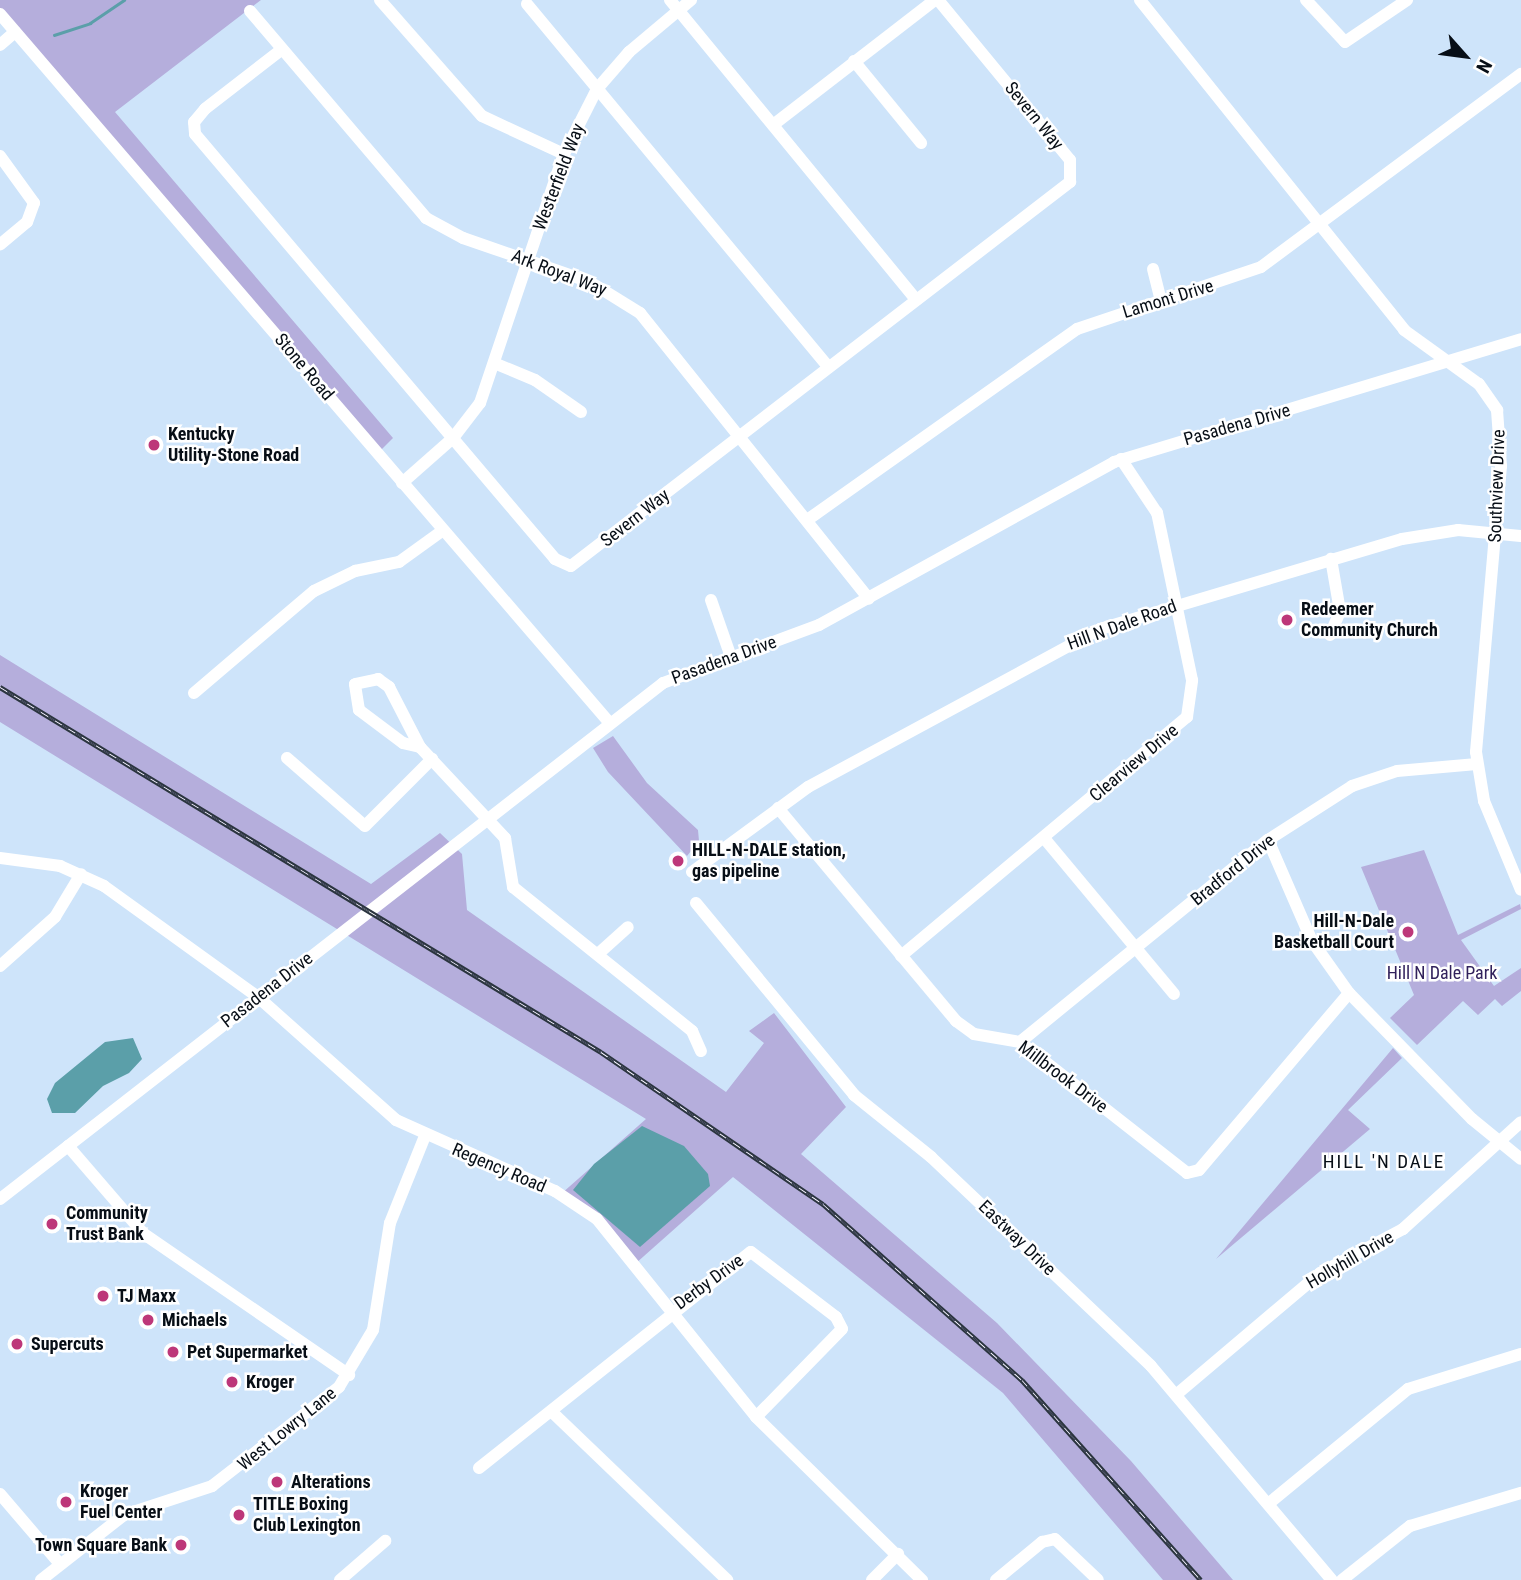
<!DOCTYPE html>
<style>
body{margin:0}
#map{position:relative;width:1521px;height:1580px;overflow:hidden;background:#cee4fa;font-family:"Roboto Condensed",sans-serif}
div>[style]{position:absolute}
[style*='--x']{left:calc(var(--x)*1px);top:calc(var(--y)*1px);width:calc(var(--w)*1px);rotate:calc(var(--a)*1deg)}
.green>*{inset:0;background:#b5aedc}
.water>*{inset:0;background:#5b9fa9}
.stream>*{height:2.5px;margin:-1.25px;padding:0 1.25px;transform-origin:1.25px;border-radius:1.25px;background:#5b9fa9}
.minor>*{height:12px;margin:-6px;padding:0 6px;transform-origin:6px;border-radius:6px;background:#fff}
.rail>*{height:5px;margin-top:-2.5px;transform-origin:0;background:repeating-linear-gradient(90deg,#fff 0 8px,#2b353f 0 16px);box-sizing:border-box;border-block:2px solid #2b353f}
.dots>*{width:19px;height:19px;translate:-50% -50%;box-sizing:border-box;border:4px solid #fff;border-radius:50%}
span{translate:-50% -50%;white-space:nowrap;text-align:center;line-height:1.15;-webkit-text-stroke:5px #fff;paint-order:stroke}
.street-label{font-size:18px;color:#070e16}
.poi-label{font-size:18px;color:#070e16;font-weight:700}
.left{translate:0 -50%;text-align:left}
.right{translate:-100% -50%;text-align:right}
.park-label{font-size:18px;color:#31215c}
.neighbourhood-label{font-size:19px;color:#070e16;letter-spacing:2px}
.north{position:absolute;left:1430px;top:21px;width:70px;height:70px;-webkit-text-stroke:5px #fff;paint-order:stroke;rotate:118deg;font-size:19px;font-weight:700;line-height:28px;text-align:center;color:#070e16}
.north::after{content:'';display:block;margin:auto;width:24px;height:32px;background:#070e16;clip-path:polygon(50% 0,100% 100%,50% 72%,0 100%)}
</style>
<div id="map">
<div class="green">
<i style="clip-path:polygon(0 0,261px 0,115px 112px,393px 438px,377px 454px,0 14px)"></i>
<i style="clip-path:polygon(0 655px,371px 884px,440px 833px,462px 854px,467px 910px,726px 1092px,764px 1043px,749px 1031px,774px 1013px,846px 1107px,801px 1154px,997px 1323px,1131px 1461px,1233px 1580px,1163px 1580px,1003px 1393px,733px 1177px,635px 1264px,617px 1241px,561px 1194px,646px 1119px,0 722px)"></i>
<i style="clip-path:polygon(613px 736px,647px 783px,698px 830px,699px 841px,687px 856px,608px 772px,593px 748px)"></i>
<i style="clip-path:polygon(1424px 850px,1458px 935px,1520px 904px,1521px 909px,1461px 940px,1494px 986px,1521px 968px,1521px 991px,1502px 1006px,1495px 999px,1478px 1015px,1463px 1001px,1417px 1045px,1390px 1018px,1414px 995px,1361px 867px)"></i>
<i style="clip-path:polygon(1393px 1048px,1402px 1058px,1348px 1110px,1370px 1129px,1216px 1259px)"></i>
</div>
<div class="water">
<i style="clip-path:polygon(133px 1038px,142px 1059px,129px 1073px,103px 1086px,75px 1113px,52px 1113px,47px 1099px,55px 1083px,105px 1042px)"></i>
<i style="clip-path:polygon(642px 1126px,684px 1146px,708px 1174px,710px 1186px,640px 1247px,573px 1190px,594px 1164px)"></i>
</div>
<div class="stream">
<i style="--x:54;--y:35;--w:38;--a:-18"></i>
<i style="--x:90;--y:23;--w:41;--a:-34.1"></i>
</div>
<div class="minor">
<i style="--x:380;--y:0;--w:154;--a:48.7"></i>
<i style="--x:482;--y:116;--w:90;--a:24.9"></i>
<i style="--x:670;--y:0;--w:388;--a:50.6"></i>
<i style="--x:1140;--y:0;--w:423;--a:51.3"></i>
<i style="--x:1404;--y:330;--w:92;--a:35.8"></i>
<i style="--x:1479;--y:384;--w:32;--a:55"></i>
<i style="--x:1497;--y:410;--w:56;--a:85.9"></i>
<i style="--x:1501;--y:466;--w:287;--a:95"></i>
<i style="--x:1476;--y:752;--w:50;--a:80.7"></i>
<i style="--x:1484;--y:801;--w:96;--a:67.4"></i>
<i style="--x:1306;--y:0;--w:57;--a:47.1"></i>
<i style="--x:1345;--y:42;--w:75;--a:-34.1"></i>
<i style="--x:527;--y:4;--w:472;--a:50.3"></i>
<i style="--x:250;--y:11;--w:272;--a:49.6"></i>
<i style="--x:426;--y:218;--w:42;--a:28.4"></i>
<i style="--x:463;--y:238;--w:134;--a:19.1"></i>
<i style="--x:590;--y:282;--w:59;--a:31.8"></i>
<i style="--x:640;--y:313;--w:366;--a:51.3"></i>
<i style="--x:0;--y:14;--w:932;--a:49.31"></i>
<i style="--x:0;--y:45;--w:20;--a:-41"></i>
<i style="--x:281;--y:50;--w:96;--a:142.2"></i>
<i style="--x:205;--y:109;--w:17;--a:130"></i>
<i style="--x:194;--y:122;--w:12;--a:85"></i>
<i style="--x:195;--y:134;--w:557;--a:49.73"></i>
<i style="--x:555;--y:559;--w:17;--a:24"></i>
<i style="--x:571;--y:566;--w:630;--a:-37.58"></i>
<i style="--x:1070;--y:182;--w:22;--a:-90"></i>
<i style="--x:1070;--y:160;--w:207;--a:-129.5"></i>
<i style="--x:854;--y:61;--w:106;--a:50.7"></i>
<i style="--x:773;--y:125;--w:205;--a:-37.7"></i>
<i style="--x:0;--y:156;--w:58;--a:54.1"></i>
<i style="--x:34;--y:203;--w:20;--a:110"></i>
<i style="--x:27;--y:222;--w:35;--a:140"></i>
<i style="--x:1153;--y:269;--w:32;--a:76"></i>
<i style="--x:494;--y:363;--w:44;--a:22.5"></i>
<i style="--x:535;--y:380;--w:56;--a:34.8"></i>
<i style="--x:402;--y:483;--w:68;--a:-41.4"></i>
<i style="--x:453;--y:438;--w:44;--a:-52.4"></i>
<i style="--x:480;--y:403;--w:263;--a:-71.4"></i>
<i style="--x:564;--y:154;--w:73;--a:-63.1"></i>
<i style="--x:597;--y:89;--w:49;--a:-49.1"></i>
<i style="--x:629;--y:52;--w:81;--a:-40"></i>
<i style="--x:810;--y:518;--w:327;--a:-35.3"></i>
<i style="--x:1077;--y:329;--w:194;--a:-18.6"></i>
<i style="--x:1261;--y:267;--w:324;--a:-36.6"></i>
<i style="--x:711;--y:600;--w:60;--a:70.7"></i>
<i style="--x:1330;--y:635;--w:26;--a:-67"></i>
<i style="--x:1340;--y:611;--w:53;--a:-99.8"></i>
<i style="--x:194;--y:693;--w:157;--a:-40.4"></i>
<i style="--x:314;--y:591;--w:46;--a:-26"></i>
<i style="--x:355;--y:571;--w:45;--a:-11.6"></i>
<i style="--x:399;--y:562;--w:53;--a:-35.8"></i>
<i style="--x:420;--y:747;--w:17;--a:-167"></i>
<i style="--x:403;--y:743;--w:55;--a:-143.1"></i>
<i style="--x:359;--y:710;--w:26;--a:-99"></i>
<i style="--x:355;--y:684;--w:24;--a:-12"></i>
<i style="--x:378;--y:679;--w:14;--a:36"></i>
<i style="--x:389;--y:687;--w:68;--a:62.7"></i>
<i style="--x:420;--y:747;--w:125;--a:47"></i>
<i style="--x:505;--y:838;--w:50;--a:80.7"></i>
<i style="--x:513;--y:887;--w:230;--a:38.8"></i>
<i style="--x:692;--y:1031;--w:22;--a:66"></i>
<i style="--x:287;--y:758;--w:103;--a:41.1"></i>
<i style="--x:365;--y:826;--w:95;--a:-45"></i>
<i style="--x:778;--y:808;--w:278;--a:50.1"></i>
<i style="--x:956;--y:1021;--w:22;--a:36"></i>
<i style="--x:974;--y:1034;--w:47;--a:9.9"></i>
<i style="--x:1020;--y:1042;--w:212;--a:38.1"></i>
<i style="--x:1187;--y:1173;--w:12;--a:-14"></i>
<i style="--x:1199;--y:1170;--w:232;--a:-49.7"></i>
<i style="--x:1044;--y:838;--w:203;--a:50.2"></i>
<i style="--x:1268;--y:840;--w:110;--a:66.5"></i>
<i style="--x:1312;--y:941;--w:64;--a:54.6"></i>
<i style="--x:1349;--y:993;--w:176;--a:45.7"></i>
<i style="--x:1472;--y:1119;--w:63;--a:39.2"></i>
<i style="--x:0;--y:858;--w:61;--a:7.6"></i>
<i style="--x:60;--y:866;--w:48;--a:24.4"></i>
<i style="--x:104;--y:886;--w:190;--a:35.8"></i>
<i style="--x:258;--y:997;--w:185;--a:41.7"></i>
<i style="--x:396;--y:1120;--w:174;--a:24.1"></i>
<i style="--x:555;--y:1191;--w:50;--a:33.7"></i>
<i style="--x:597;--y:1219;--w:254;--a:51.2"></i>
<i style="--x:756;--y:1417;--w:233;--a:44.5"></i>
<i style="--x:692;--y:872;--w:144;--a:-36.2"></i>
<i style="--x:808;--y:787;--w:332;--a:-28.4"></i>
<i style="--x:1100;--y:629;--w:315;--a:-16.6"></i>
<i style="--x:1402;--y:539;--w:57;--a:-9.1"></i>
<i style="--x:1458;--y:530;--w:63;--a:5.4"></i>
<i style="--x:696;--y:903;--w:249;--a:50.5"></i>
<i style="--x:854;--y:1095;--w:99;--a:38.8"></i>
<i style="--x:931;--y:1157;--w:303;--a:43.5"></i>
<i style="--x:1151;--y:1366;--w:280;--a:49.8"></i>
<i style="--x:598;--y:954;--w:40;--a:-42"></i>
<i style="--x:901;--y:956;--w:373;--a:-39.9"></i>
<i style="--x:1187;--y:717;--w:37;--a:-82"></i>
<i style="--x:1192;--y:680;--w:171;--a:-101.8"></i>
<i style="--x:1157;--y:513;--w:65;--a:-123.7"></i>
<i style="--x:0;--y:966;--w:74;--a:-41.7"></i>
<i style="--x:55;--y:917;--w:50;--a:-58.8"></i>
<i style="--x:1020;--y:1042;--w:320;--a:-39.2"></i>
<i style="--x:1268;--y:840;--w:100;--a:-32.7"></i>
<i style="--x:1352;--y:786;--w:47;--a:-18.4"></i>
<i style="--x:1397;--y:771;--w:80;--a:-5"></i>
<i style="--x:68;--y:1146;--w:116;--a:49.2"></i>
<i style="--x:144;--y:1234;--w:249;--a:34.5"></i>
<i style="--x:0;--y:1199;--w:840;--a:-37.89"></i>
<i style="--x:663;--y:683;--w:166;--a:-20.4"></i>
<i style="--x:819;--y:625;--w:337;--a:-28.9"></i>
<i style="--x:1114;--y:462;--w:425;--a:-16.8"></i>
<i style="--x:1177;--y:1394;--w:187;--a:-40.2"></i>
<i style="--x:1320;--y:1273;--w:94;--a:-27.9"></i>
<i style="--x:1403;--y:1229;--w:159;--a:-42.2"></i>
<i style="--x:552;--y:1412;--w:243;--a:43.8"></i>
<i style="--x:479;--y:1468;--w:347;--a:-38.5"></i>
<i style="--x:751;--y:1252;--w:107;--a:37.4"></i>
<i style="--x:836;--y:1317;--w:13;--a:63"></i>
<i style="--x:842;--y:1329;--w:123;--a:134.3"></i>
<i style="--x:0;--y:1494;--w:92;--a:49.4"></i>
<i style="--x:1268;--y:1504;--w:181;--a:-39.4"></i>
<i style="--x:1408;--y:1389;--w:118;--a:-17.2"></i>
<i style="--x:41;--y:1580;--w:105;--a:-38.1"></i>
<i style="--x:124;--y:1515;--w:93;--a:-18.2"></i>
<i style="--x:212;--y:1486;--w:161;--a:-37.9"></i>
<i style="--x:339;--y:1387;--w:66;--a:-59.2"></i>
<i style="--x:373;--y:1330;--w:108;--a:-81"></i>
<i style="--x:390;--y:1223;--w:94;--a:-68.1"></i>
<i style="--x:340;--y:1580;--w:60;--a:-40.9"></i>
<i style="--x:872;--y:1580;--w:37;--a:-45"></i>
<i style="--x:996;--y:1580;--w:60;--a:-39.6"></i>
<i style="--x:1042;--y:1542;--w:13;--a:-13"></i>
<i style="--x:1055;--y:1539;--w:59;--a:43.6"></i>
<i style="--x:1342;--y:1580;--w:87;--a:-38.5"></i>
<i style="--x:1410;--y:1526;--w:116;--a:-16.6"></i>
</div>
<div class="rail">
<i style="--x:0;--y:687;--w:703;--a:31.27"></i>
<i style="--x:601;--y:1052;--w:269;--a:34.4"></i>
<i style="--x:823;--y:1204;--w:266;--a:41.5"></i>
<i style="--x:1022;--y:1380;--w:268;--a:48.2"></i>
</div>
<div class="dots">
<i style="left:154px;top:445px;background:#bd3779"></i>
<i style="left:1287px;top:620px;background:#bd3779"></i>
<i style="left:678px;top:861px;background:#bd3779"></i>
<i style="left:1408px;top:932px;background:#bd3779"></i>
<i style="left:52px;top:1224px;background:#bd3779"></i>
<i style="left:103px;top:1296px;background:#bd3779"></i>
<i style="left:148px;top:1320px;background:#bd3779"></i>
<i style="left:17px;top:1344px;background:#bd3779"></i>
<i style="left:173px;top:1352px;background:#bd3779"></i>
<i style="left:232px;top:1382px;background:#bd3779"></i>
<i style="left:277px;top:1482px;background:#bd3779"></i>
<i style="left:66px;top:1502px;background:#bd3779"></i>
<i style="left:239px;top:1515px;background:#bd3779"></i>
<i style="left:181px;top:1545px;background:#bd3779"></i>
</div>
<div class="street-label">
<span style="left:1034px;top:116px;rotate:51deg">Severn Way</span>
<span style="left:559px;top:177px;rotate:-69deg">Westerfield Way</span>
<span style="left:559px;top:273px;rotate:21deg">Ark Royal Way</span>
<span style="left:1168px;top:299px;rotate:-17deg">Lamont Drive</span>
<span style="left:304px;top:367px;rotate:50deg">Stone Road</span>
<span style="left:1237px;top:425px;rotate:-16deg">Pasadena Drive</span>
<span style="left:1497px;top:486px;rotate:-88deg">Southview Drive</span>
<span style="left:635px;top:518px;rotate:-38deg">Severn Way</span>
<span style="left:1122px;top:625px;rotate:-20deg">Hill N Dale Road</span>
<span style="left:724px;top:660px;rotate:-20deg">Pasadena Drive</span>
<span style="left:1134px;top:763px;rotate:-40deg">Clearview Drive</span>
<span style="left:1233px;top:870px;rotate:-39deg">Bradford Drive</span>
<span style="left:267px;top:990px;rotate:-38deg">Pasadena Drive</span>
<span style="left:1063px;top:1077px;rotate:37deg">Millbrook Drive</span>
<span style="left:499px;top:1168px;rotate:23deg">Regency Road</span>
<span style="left:1017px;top:1238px;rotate:44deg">Eastway Drive</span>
<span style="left:1350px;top:1260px;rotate:-30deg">Hollyhill Drive</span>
<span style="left:709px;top:1282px;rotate:-36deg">Derby Drive</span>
<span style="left:287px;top:1429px;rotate:-39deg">West Lowry Lane</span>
</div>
<div class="poi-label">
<span class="left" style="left:168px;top:445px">Kentucky<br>Utility-Stone Road</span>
<span class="left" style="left:1301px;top:620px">Redeemer<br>Community Church</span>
<span class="left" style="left:692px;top:861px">HILL-N-DALE station,<br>gas pipeline</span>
<span class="right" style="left:1394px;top:932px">Hill-N-Dale<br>Basketball Court</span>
<span class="left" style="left:66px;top:1224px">Community<br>Trust Bank</span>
<span class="left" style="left:117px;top:1296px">TJ Maxx</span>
<span class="left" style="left:162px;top:1320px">Michaels</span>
<span class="left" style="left:31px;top:1344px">Supercuts</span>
<span class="left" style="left:187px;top:1352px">Pet Supermarket</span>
<span class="left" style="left:246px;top:1382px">Kroger</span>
<span class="left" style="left:291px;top:1482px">Alterations</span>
<span class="left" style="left:80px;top:1502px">Kroger<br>Fuel Center</span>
<span class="left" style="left:253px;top:1515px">TITLE Boxing<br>Club Lexington</span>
<span class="right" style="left:167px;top:1545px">Town Square Bank</span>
</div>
<div class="park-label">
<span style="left:1442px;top:973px">Hill N Dale Park</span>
</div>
<div class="neighbourhood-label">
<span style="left:1384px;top:1162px">HILL 'N DALE</span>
</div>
<div class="north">N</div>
</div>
